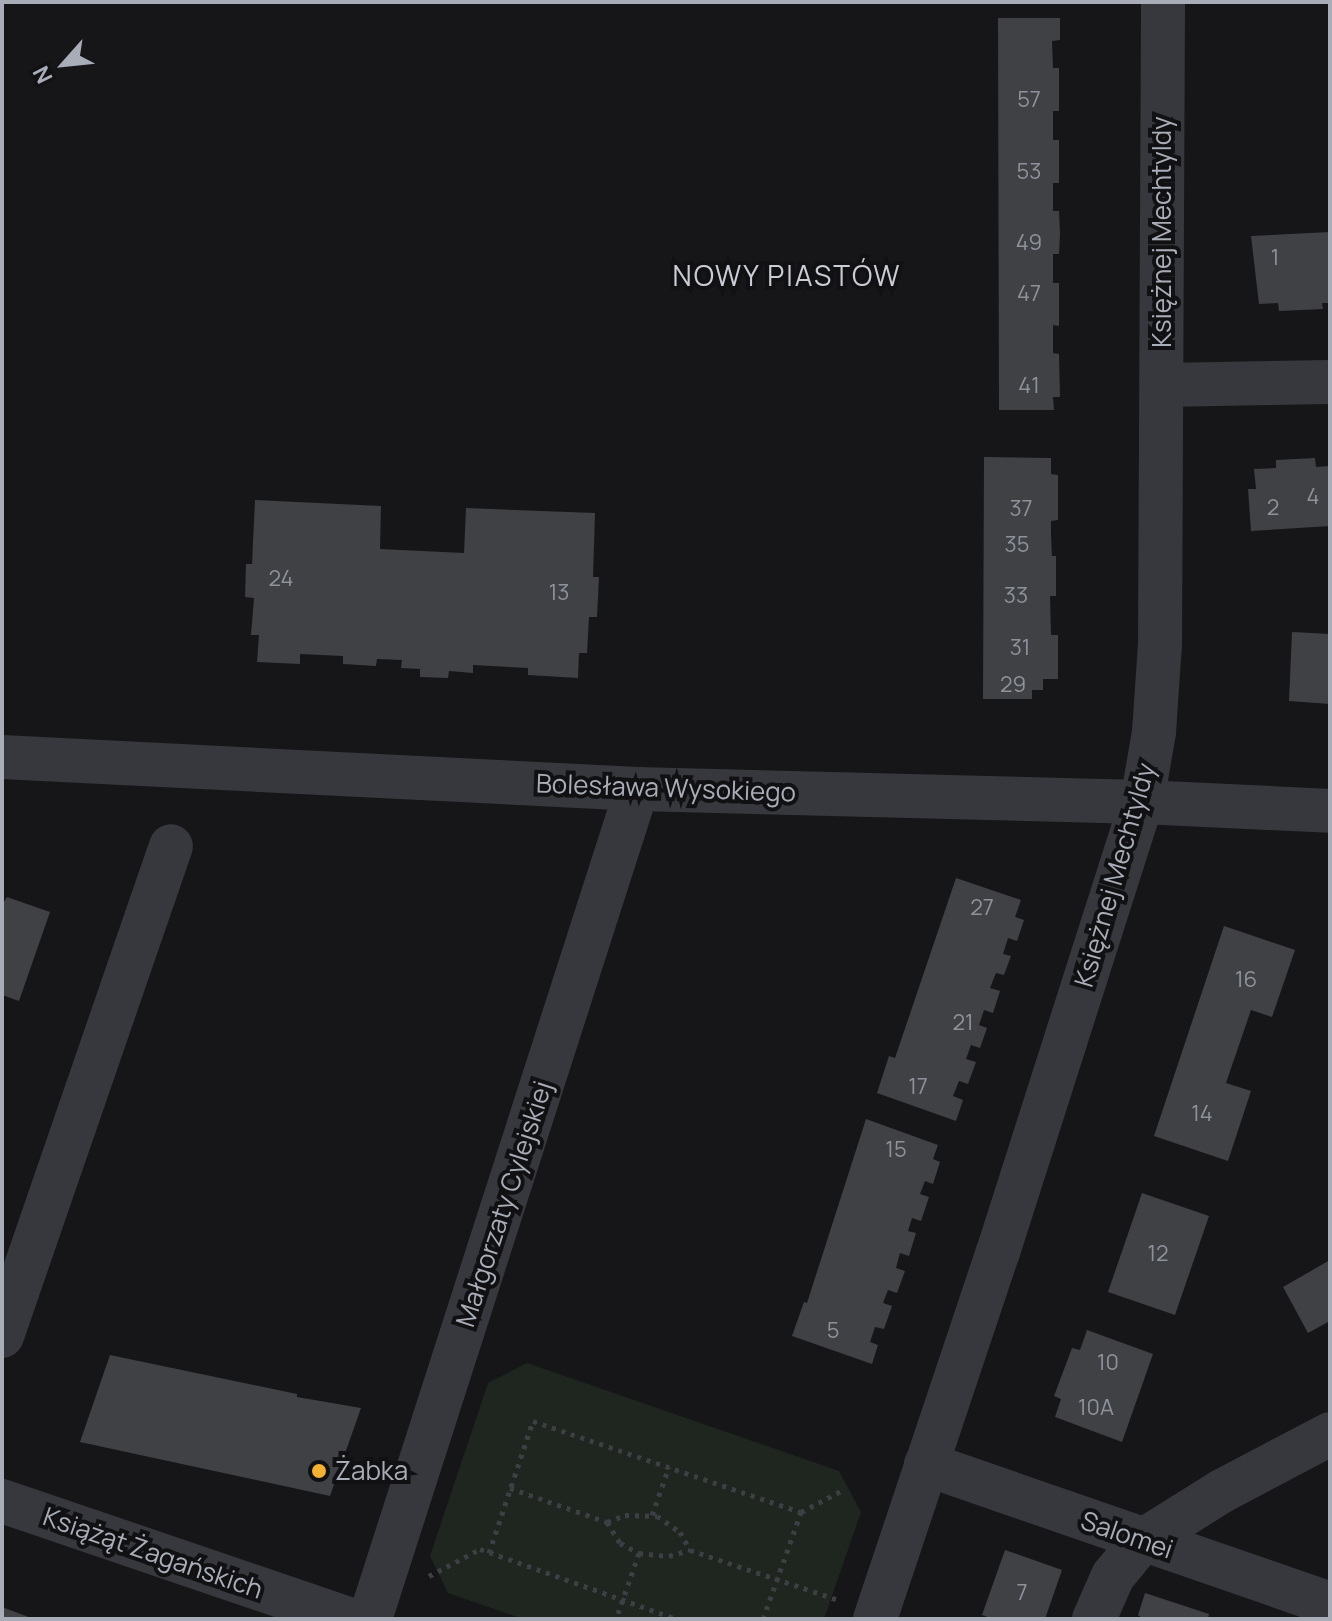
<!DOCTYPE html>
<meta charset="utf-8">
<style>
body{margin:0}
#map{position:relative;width:1332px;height:1621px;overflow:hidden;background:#161618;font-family:Manrope,sans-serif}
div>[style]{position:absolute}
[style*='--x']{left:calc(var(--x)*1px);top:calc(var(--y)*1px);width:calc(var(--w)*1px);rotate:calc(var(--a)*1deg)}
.green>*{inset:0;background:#1e261f}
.building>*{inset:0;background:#404145}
.path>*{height:5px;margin-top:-2.5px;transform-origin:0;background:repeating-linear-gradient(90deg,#3d3f44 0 4px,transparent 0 10px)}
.minor>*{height:44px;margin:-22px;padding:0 22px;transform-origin:22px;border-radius:22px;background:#37383d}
.dots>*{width:22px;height:22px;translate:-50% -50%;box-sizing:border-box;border:4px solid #111113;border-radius:50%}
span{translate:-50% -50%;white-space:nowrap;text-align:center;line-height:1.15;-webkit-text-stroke:8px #111113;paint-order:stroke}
.number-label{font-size:22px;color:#8e929b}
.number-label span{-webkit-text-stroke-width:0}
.street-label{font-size:26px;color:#a8adb8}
.poi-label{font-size:26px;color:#a8adb8}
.left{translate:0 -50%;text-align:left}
.neighbourhood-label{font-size:28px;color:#c9ccd4;letter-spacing:2px}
.frame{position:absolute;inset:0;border:4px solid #a8adb8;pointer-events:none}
.north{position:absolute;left:24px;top:24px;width:80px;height:80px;-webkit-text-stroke:6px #111113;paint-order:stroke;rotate:243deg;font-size:22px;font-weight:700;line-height:32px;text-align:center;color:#a8adb8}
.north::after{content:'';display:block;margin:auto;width:28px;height:36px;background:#a8adb8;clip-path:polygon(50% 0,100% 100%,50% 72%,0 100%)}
</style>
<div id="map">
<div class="green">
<i style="clip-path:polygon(527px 1363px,839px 1471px,861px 1512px,824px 1619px,523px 1619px,448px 1593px,430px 1556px,488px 1383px)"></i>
</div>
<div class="building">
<i style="clip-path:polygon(998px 18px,1060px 18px,1060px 40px,1052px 41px,1053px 68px,1059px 68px,1059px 111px,1053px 111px,1053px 140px,1059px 140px,1059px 183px,1053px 183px,1053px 211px,1059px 211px,1060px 233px,1059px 254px,1053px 254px,1053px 283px,1059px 283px,1059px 326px,1053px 325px,1053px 353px,1059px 354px,1060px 397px,1053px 397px,1054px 410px,999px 410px)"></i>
<i style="clip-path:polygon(1330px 232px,1330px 303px,1322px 303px,1323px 309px,1279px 311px,1278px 303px,1259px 304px,1251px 236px)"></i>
<i style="clip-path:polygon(984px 457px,1051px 458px,1051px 474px,1058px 475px,1058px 520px,1051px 521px,1051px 534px,1052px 556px,1056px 556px,1056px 596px,1050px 596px,1051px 635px,1058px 635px,1058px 679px,1043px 679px,1043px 690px,1032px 690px,1032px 699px,983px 699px)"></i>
<i style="clip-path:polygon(1315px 458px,1316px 467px,1330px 466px,1330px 526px,1251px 531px,1248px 489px,1256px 489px,1254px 469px,1276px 468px,1276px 460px)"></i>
<i style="clip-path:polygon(255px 500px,381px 506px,380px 549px,464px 553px,466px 508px,595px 513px,593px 577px,599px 577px,597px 617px,589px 617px,587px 653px,579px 653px,578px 678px,528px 675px,528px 668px,473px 665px,473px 673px,449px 671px,448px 678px,420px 677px,420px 669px,401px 668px,402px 660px,377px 659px,376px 666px,343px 664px,343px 656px,300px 654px,300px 664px,257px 662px,259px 635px,251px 635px,254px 598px,245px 597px,246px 564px,252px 564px)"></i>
<i style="clip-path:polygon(1292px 632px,1330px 634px,1330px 704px,1289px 701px)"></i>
<i style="clip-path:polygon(956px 878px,1021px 900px,1015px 917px,1024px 920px,1017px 941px,1008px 938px,1003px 954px,1011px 956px,1004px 975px,996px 973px,990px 988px,1000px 991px,993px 1013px,984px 1010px,979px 1025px,987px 1028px,980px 1048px,971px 1045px,966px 1059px,976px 1062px,968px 1084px,959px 1081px,953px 1096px,963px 1100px,956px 1121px,877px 1093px,889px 1056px,895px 1058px)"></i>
<i style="clip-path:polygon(7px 897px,50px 912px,19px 1001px,2px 995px,2px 905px)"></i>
<i style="clip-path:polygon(1224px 926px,1295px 950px,1272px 1017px,1251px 1010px,1226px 1083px,1251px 1091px,1228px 1161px,1154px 1136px)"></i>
<i style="clip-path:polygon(866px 1119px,938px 1145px,933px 1159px,940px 1162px,933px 1184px,925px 1181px,920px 1194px,929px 1197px,921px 1221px,912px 1218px,908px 1231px,916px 1233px,909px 1256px,900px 1253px,896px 1268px,905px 1271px,897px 1293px,888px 1290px,883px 1303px,892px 1306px,884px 1329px,875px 1327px,870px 1342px,878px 1345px,872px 1364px,792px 1336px,804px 1302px,807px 1303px)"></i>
<i style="clip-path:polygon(1142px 1193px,1209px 1216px,1175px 1315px,1108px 1292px)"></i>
<i style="clip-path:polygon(1330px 1260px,1330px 1321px,1308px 1333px,1283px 1287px)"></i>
<i style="clip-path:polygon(1087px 1330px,1153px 1354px,1122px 1442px,1055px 1417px,1061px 1399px,1054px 1396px,1072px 1348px,1080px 1350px)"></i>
<i style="clip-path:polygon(110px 1355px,297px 1394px,297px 1397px,361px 1408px,330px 1496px,80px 1442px)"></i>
<i style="clip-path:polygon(1005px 1550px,1062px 1570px,1045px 1619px,993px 1619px,982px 1615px)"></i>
<i style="clip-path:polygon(1145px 1593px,1209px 1614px,1208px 1619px,1143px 1619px,1138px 1615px)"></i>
<i style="clip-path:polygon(2px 1607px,34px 1619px,2px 1619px)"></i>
</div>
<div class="path">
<i style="--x:510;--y:1488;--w:103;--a:19.3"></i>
<i style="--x:607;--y:1522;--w:25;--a:58"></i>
<i style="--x:620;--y:1543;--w:21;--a:28"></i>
<i style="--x:639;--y:1553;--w:70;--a:109.2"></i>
<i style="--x:652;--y:1515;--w:51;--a:-70.5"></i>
<i style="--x:607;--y:1522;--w:19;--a:-21"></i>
<i style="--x:625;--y:1515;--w:32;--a:2"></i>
<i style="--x:657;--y:1516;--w:28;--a:35"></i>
<i style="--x:680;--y:1532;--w:21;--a:61"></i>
<i style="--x:489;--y:1553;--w:139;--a:-71.6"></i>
<i style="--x:533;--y:1421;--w:283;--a:18.8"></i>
<i style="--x:801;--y:1512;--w:45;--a:-27.7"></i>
<i style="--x:639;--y:1553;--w:30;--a:6"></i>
<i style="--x:669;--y:1556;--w:22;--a:-16"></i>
<i style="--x:690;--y:1550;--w:154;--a:18.6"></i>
<i style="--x:429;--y:1576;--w:58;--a:-27.9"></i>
<i style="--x:480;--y:1549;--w:209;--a:19.6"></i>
<i style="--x:763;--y:1619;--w:114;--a:-70.4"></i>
</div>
<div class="minor">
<i style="--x:1162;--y:385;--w:168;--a:-1"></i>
<i style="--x:2;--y:757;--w:636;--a:2.88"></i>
<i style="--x:637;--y:789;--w:505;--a:1.47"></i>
<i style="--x:1142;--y:802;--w:188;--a:2.7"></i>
<i style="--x:2;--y:1336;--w:518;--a:-70.97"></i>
<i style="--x:926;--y:1464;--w:428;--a:19.1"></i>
<i style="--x:2;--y:1501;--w:367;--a:18.8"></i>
<i style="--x:370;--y:1619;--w:872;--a:-72.17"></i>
<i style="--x:875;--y:1619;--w:387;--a:-71.5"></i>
<i style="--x:998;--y:1252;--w:472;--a:-72.3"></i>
<i style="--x:1142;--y:802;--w:71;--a:-80.3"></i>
<i style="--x:1154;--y:732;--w:87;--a:-86.1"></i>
<i style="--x:1160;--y:645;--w:643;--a:-89.73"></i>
<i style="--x:1094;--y:1619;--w:47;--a:-66.2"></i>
<i style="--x:1113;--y:1576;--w:45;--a:-50.4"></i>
<i style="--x:1142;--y:1541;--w:94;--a:-32"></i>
<i style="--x:1222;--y:1491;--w:122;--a:-27.8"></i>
</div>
<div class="dots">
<i style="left:319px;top:1471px;background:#f2b134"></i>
</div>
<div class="number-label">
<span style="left:1029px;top:100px">57</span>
<span style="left:1029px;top:172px">53</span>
<span style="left:1029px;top:243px">49</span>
<span style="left:1275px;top:258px">1</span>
<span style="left:1029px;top:294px">47</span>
<span style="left:1029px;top:386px">41</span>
<span style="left:1313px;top:497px">4</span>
<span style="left:1273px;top:508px">2</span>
<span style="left:1021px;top:509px">37</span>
<span style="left:1017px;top:545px">35</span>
<span style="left:281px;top:579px">24</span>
<span style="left:559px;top:593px">13</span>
<span style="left:1016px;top:596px">33</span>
<span style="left:1020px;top:648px">31</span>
<span style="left:1013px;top:685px">29</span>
<span style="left:982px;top:908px">27</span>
<span style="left:1246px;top:980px">16</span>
<span style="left:963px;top:1023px">21</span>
<span style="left:918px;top:1087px">17</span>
<span style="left:1202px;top:1114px">14</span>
<span style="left:896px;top:1150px">15</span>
<span style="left:1158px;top:1254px">12</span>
<span style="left:833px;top:1331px">5</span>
<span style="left:1108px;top:1363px">10</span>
<span style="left:1096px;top:1408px">10A</span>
<span style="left:1022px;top:1593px">7</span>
</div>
<div class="street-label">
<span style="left:1162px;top:232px;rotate:-90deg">Księżnej Mechtyldy</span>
<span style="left:666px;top:788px;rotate:2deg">Bolesława Wysokiego</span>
<span style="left:1115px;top:875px;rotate:-74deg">Księżnej Mechtyldy</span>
<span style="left:504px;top:1204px;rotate:-72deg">Małgorzaty Cylejskiej</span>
<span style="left:1127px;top:1535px;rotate:19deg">Salomei</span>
<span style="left:153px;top:1553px;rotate:19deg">Książąt Żagańskich</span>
</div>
<div class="poi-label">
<span class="left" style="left:335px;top:1471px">Żabka</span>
</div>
<div class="neighbourhood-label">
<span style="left:787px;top:275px">NOWY PIASTÓW</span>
</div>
<div class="frame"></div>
<div class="north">N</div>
</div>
